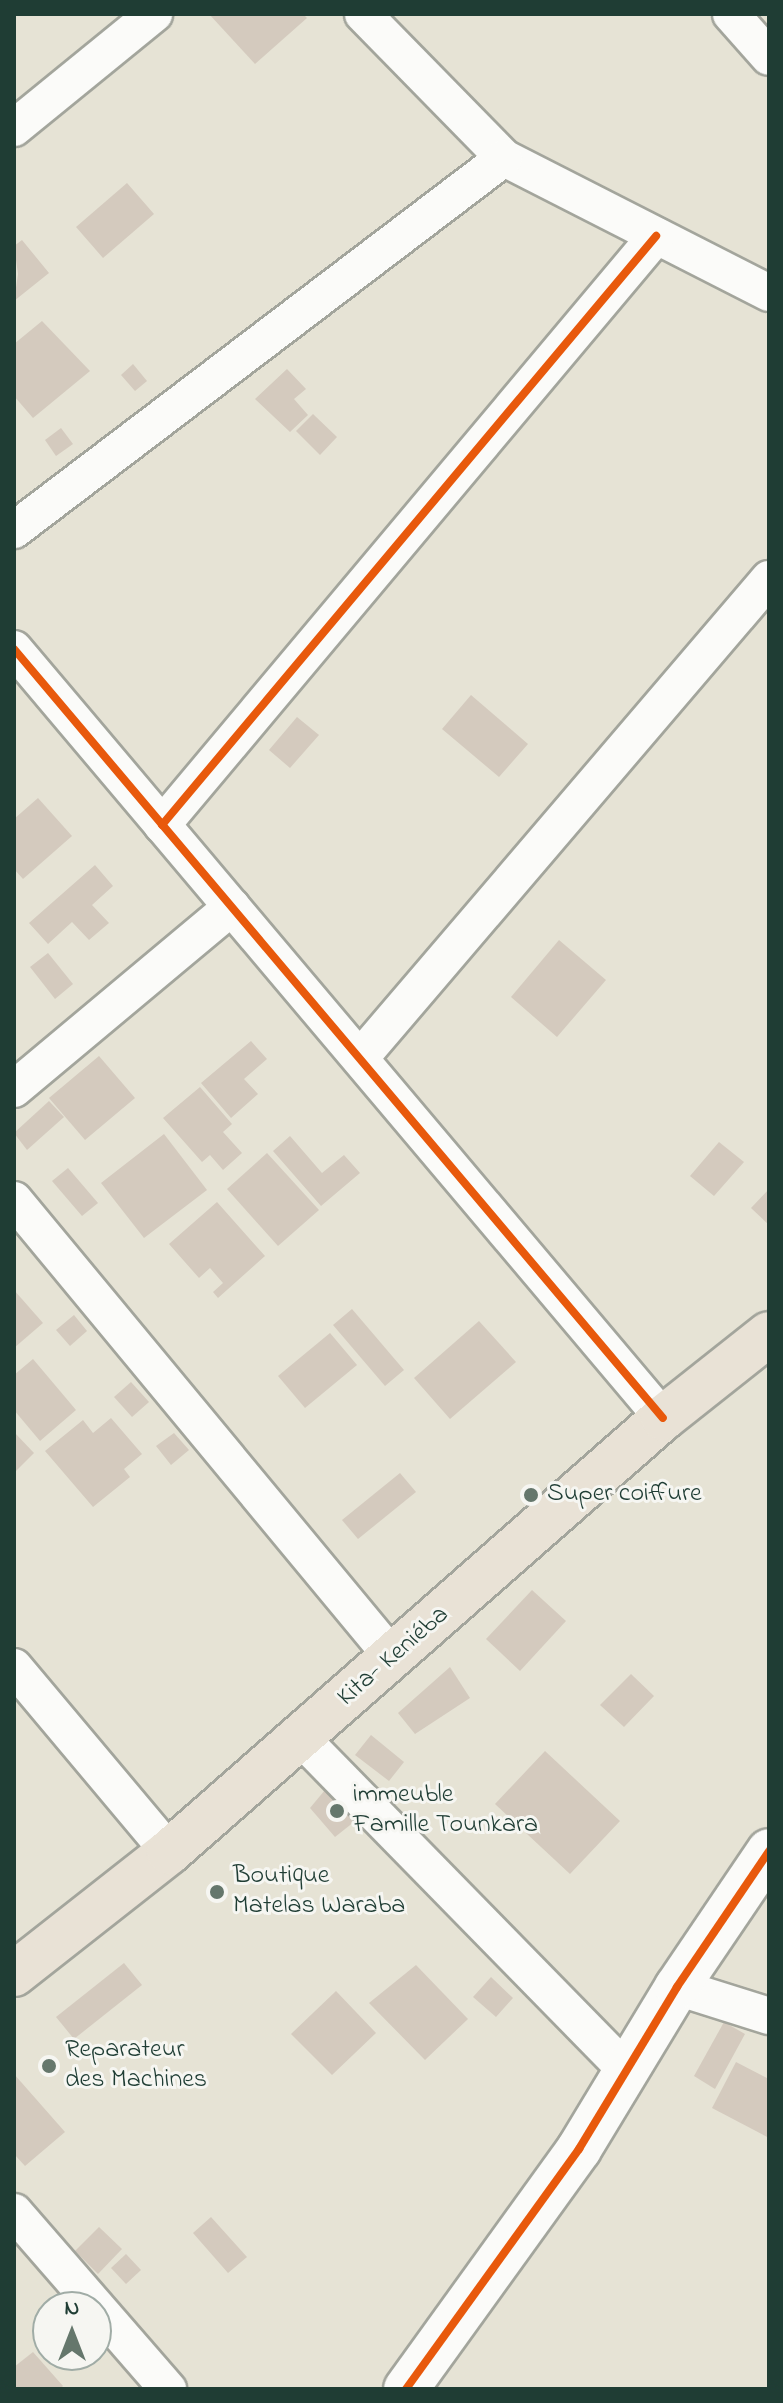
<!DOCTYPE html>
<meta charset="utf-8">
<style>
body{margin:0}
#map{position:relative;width:783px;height:2403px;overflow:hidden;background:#e6e3d5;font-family:"Indie Flower",sans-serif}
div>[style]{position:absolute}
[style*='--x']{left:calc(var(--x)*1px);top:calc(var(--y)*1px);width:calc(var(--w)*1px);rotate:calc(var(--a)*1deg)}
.building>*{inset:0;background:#d4cabe}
.roads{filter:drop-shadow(2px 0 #a3a59c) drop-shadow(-2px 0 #a3a59c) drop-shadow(0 2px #a3a59c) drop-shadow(0 -2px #a3a59c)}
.minor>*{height:36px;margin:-18px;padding:0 18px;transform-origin:18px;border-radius:18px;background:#fbfbf9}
.tertiary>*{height:44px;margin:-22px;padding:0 22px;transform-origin:22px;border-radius:22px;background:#fbfbf9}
.primary>*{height:44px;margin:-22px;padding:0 22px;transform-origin:22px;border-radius:22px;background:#e9e2d6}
.cycleway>*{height:8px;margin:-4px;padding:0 4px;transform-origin:4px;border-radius:4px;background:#e8590c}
.dots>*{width:22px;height:22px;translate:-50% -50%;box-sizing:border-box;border:4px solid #f6f6f2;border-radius:50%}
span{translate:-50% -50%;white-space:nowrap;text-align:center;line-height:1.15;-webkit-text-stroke:6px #f6f6f2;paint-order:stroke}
.poi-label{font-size:26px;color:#1f3d34}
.left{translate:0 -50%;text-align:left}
.street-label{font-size:26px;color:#1f3d34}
.frame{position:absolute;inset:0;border:16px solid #1f3d34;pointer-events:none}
.north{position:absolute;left:32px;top:2291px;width:80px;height:80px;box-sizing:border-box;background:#f6f6f2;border:2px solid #a0aca6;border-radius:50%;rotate:0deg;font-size:22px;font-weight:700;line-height:32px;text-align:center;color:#1f3d34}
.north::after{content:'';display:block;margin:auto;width:28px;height:36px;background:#65776c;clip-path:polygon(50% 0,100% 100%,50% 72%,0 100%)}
</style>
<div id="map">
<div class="building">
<i style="clip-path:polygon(209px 14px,303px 14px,307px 18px,255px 64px)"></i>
<i style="clip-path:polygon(127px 183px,154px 214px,103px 258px,76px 227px)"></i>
<i style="clip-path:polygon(22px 240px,49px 273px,14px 301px,18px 274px,14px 246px)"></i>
<i style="clip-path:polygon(42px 321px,90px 371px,33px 418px,14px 396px,14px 344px)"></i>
<i style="clip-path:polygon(133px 364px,147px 381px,135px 391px,121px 375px)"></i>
<i style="clip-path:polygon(287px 369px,306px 389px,294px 399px,308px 415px,290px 432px,255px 399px)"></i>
<i style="clip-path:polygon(313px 414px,337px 437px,320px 455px,296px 431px)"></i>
<i style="clip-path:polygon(61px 428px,73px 444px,56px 456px,45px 440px)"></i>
<i style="clip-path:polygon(471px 695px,528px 744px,499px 777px,442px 729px)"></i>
<i style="clip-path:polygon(297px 717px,319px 735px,290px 768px,269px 750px)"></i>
<i style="clip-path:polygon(38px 798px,72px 836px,23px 879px,14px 869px,14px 819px)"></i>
<i style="clip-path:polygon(95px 865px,113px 886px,92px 905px,109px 923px,89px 940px,72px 922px,48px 944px,29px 923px)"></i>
<i style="clip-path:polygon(559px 940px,606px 980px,557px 1037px,511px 997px)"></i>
<i style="clip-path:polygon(48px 953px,73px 984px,55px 999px,30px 967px)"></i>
<i style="clip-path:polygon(251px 1041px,267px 1059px,244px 1079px,258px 1094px,231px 1118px,201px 1083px)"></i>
<i style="clip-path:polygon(99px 1056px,135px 1098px,85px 1140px,49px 1098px)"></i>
<i style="clip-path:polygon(200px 1087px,232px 1124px,223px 1132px,242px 1153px,223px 1170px,210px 1155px,202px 1162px,163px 1118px)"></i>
<i style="clip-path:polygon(49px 1101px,64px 1117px,27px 1150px,14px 1133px)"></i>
<i style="clip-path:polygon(164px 1134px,207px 1190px,144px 1238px,101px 1183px)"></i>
<i style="clip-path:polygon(290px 1136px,322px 1173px,344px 1155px,360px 1173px,321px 1206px,273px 1151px)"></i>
<i style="clip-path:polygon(719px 1142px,744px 1162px,714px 1196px,690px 1176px)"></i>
<i style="clip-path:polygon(267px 1153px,319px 1210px,278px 1246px,227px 1189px)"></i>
<i style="clip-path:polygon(68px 1168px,98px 1203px,82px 1216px,52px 1181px)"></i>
<i style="clip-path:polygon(769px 1189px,769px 1225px,751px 1208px)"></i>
<i style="clip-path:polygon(217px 1202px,265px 1256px,218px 1298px,213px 1292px,223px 1283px,210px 1268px,199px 1278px,169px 1244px)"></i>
<i style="clip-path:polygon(14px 1290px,43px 1323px,14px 1348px)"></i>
<i style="clip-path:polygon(352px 1309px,404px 1370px,385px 1386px,333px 1325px)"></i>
<i style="clip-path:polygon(74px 1315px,87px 1331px,70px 1346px,56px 1330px)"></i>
<i style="clip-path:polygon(479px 1321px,516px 1362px,450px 1419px,414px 1378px)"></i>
<i style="clip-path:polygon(330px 1333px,357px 1365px,305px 1408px,278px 1376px)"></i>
<i style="clip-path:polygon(33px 1359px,76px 1410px,40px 1441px,14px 1410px,14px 1375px)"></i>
<i style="clip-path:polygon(131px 1382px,149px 1402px,132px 1417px,114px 1397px)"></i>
<i style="clip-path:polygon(111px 1418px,142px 1454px,124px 1469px,130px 1477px,93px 1507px,45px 1451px,83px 1420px,93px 1433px)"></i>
<i style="clip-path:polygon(14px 1432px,34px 1453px,14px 1473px)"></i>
<i style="clip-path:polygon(174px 1433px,189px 1450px,171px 1465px,156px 1446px)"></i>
<i style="clip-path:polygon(400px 1473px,416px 1492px,358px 1539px,342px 1520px)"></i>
<i style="clip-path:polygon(532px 1590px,566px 1621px,520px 1671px,486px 1639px)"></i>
<i style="clip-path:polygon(450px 1667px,470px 1698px,415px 1734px,398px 1713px)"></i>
<i style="clip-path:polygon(631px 1674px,654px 1696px,624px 1727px,600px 1705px)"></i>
<i style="clip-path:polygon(371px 1735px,404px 1762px,389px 1781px,355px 1755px)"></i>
<i style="clip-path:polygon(545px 1751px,620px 1821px,570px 1874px,495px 1804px)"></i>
<i style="clip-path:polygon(330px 1784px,364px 1814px,335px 1837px,310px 1808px)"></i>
<i style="clip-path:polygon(124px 1963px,142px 1985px,74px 2039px,56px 2017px)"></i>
<i style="clip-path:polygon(416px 1965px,468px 2019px,425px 2060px,369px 2003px)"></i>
<i style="clip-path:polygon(491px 1977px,513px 1998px,496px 2017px,473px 1997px)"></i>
<i style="clip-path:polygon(336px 1991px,376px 2033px,332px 2075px,291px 2034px)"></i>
<i style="clip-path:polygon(724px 2022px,745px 2034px,715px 2089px,694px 2076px)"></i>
<i style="clip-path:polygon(736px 2062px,769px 2079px,769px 2138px,712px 2108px)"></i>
<i style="clip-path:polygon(14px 2074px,65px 2132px,25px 2166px,14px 2154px)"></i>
<i style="clip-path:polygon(211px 2217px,247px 2257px,228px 2273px,193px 2233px)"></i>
<i style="clip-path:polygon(99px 2227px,122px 2249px,98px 2274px,75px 2251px)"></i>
<i style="clip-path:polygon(126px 2254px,141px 2270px,126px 2284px,111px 2268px)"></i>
<i style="clip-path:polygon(33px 2352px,63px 2386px,60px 2389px,14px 2389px,14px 2367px)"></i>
</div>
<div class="roads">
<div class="minor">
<i style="--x:363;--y:14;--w:202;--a:45.6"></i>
<i style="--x:504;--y:158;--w:297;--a:27"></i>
<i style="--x:731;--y:14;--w:57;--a:48.5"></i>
<i style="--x:14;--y:128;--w:181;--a:-39.2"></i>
<i style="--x:14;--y:530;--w:615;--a:-37.21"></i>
<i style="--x:14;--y:649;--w:1006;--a:49.84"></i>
<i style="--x:162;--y:825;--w:769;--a:-50.01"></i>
<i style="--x:360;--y:1058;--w:630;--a:-49.51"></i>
<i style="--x:14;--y:1089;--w:284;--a:-39.9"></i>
<i style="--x:14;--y:1200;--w:596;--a:50.38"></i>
<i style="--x:14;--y:1667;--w:241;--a:50"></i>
<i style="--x:301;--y:1738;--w:466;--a:45.6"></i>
<i style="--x:677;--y:1987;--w:96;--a:17.5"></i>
<i style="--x:14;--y:2212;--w:235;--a:49"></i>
</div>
<div class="tertiary">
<i style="--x:406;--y:2389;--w:296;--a:-54.2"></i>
<i style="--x:579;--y:2149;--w:189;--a:-58.8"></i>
<i style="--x:677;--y:1987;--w:164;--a:-55.9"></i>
</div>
<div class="primary">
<i style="--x:14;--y:1974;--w:197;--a:-38.2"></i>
<i style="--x:169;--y:1852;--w:658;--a:-41.3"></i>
<i style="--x:663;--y:1418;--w:135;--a:-38.4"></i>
</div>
</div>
<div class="cycleway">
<i style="--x:14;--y:649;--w:1006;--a:49.84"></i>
<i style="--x:162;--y:825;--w:769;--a:-50.01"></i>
<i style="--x:406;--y:2389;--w:296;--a:-54.2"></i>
<i style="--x:579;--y:2149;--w:189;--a:-58.8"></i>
<i style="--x:677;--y:1987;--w:164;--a:-55.9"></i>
</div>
<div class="dots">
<i style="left:531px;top:1495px;background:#65776c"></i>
<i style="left:337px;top:1811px;background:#65776c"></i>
<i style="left:217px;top:1892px;background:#65776c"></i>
<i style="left:49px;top:2066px;background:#65776c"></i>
</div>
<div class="poi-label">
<span class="left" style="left:547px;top:1495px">Super coiffure</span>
<span class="left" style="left:353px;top:1811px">immeuble<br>Famille Tounkara</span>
<span class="left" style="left:233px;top:1892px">Boutique<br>Matelas Waraba</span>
<span class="left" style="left:65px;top:2066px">Reparateur<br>des Machines</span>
</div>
<div class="street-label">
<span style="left:394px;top:1657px;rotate:-41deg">Kita- Keniéba</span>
</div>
<div class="frame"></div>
<div class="north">N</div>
</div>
